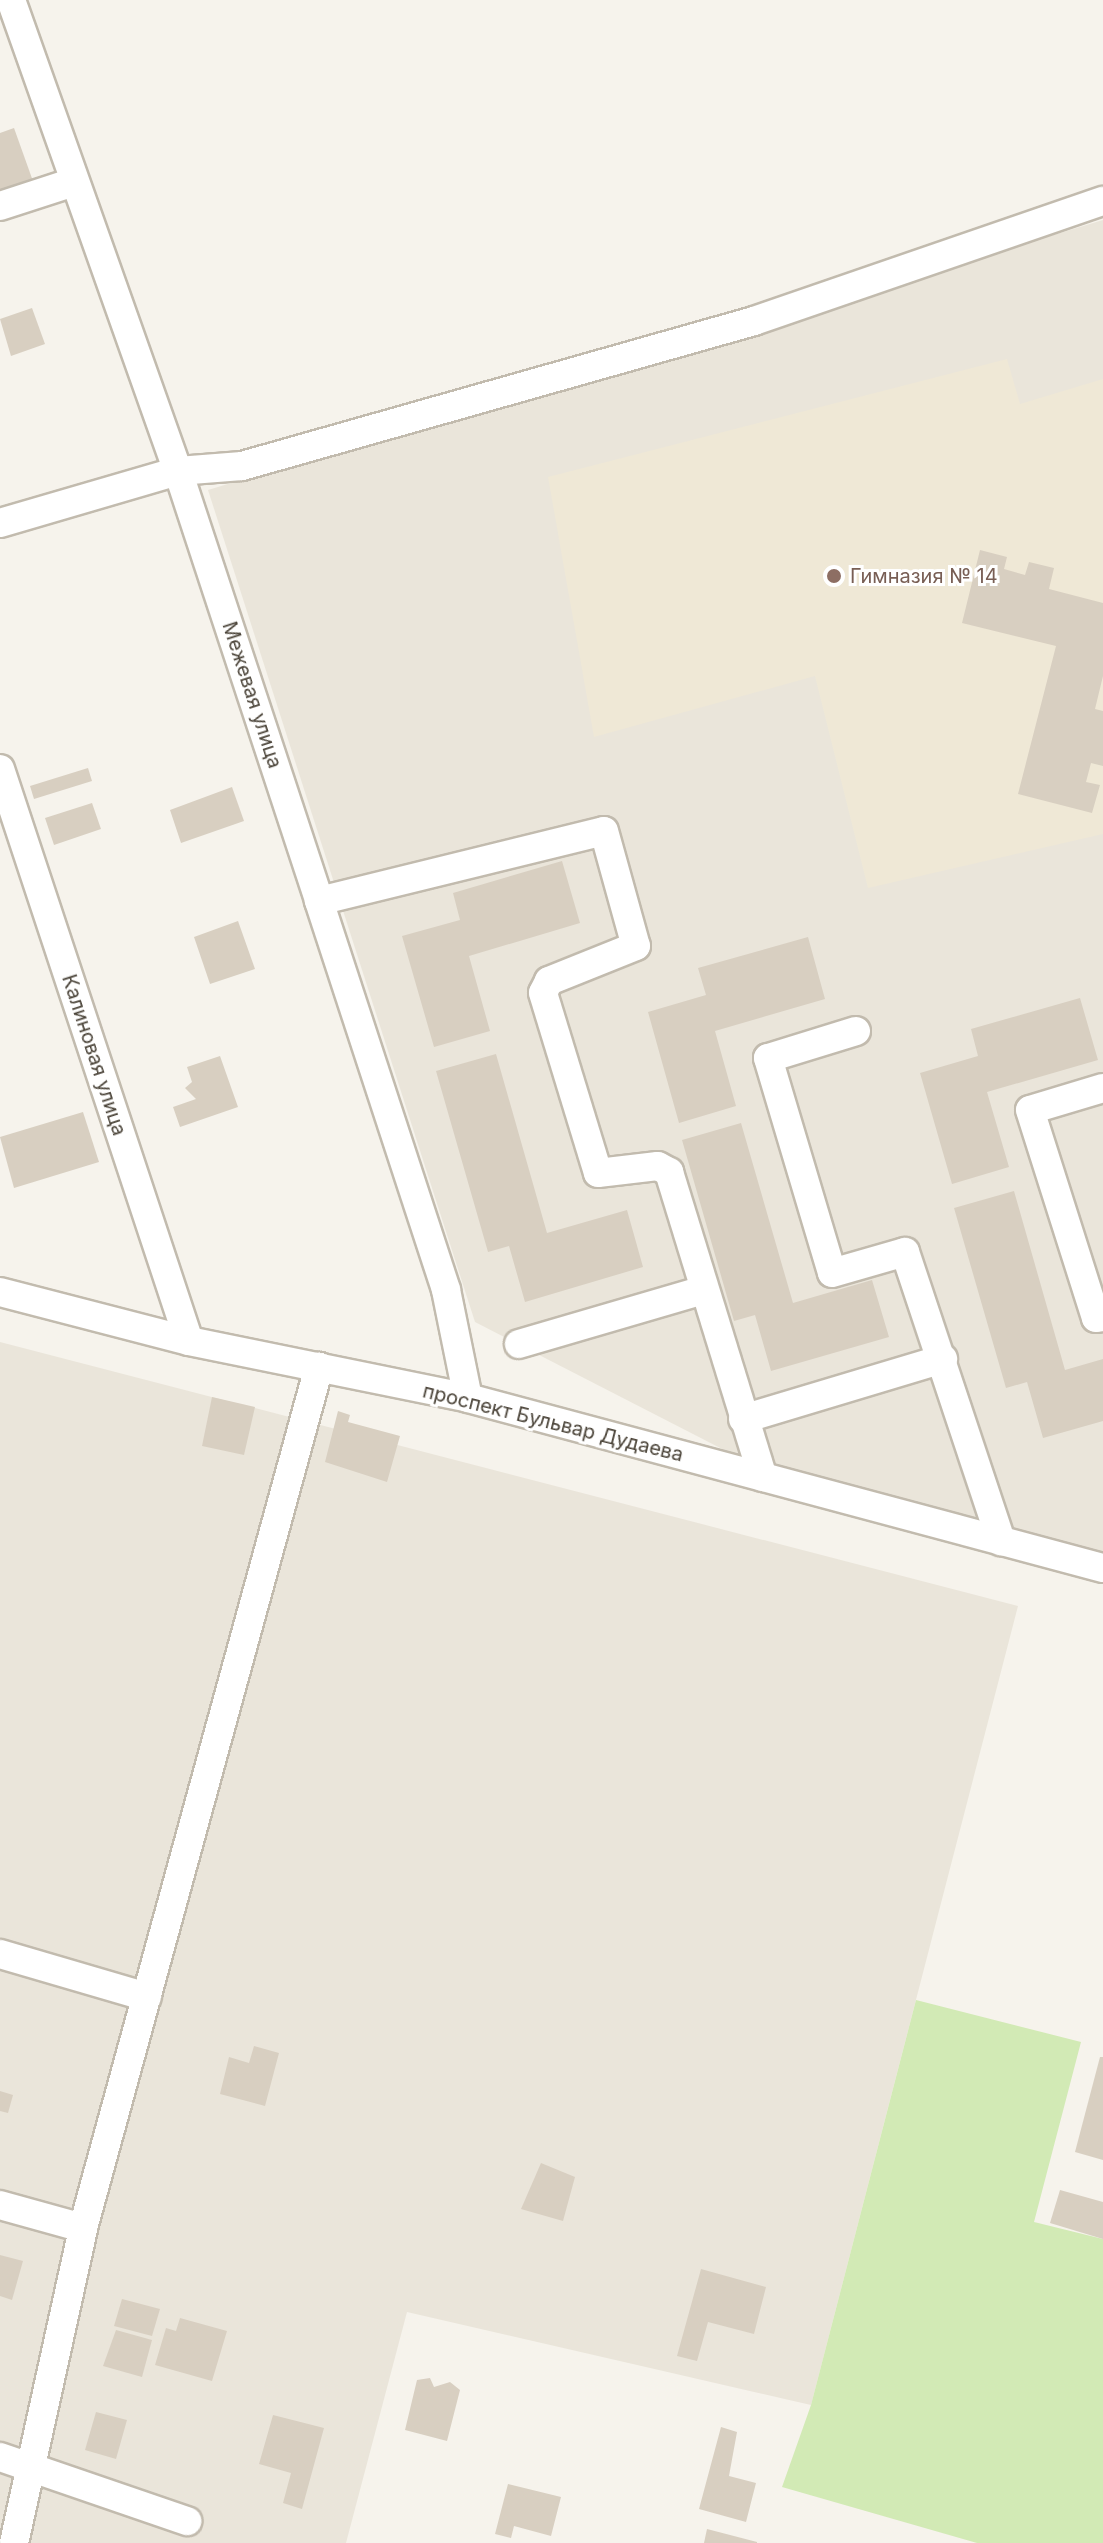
<!DOCTYPE html>
<meta charset="utf-8">
<style>
body{margin:0}
#map{position:relative;width:1103px;height:2543px;overflow:hidden;background:#f6f3ec;font-family:Inter,sans-serif}
div>[style]{position:absolute}
[style*='--x']{left:calc(var(--x)*1px);top:calc(var(--y)*1px);width:calc(var(--w)*1px);rotate:calc(var(--a)*1deg)}
.residential>*{inset:0;background:#eae5da}
.education>*{inset:0;background:#efe8d6}
.green>*{inset:0;background:#d2eab5}
.building>*{inset:0;background:#d8cfc1}
.roads{filter:drop-shadow(2px 0 #c2bbae) drop-shadow(-2px 0 #c2bbae) drop-shadow(0 2px #c2bbae) drop-shadow(0 -2px #c2bbae)}
.minor>*{height:28px;margin:-14px;padding:0 14px;transform-origin:14px;border-radius:14px;background:#fff}
.dots>*{width:22px;height:22px;translate:-50% -50%;box-sizing:border-box;border:4px solid #fff;border-radius:50%}
span{translate:-50% -50%;white-space:nowrap;text-align:center;line-height:1.15;-webkit-text-stroke:6px #fff;paint-order:stroke}
.education-label{font-size:20px;color:#785e54}
.left{translate:0 -50%;text-align:left}
.street-label{font-size:20px;color:#4b4439}
</style>
<div id="map">
<div class="residential">
<i style="clip-path:polygon(1103px 220px,1103px 1552px,730px 1453px,475px 1322px,208px 490px)"></i>
<i style="clip-path:polygon(0 1342px,1018px 1606px,811px 2405px,407px 2312px,346px 2543px,0 2543px)"></i>
</div>
<div class="education">
<i style="clip-path:polygon(1007px 359px,1020px 404px,1103px 379px,1103px 834px,868px 888px,815px 676px,594px 737px,548px 477px)"></i>
</div>
<div class="green">
<i style="clip-path:polygon(916px 2000px,1081px 2042px,1034px 2222px,1103px 2239px,1103px 2543px,977px 2543px,782px 2487px,811px 2405px)"></i>
</div>
<div class="building">
<i style="clip-path:polygon(14px 128px,34px 184px,0 197px,0 133px)"></i>
<i style="clip-path:polygon(32px 308px,45px 344px,11px 356px,0 319px)"></i>
<i style="clip-path:polygon(980px 550px,1007px 557px,1004px 569px,1025px 575px,1029px 562px,1054px 568px,1049px 589px,1103px 603px,1103px 676px,1095px 709px,1103px 711px,1103px 766px,1091px 763px,1086px 782px,1100px 785px,1092px 813px,1018px 794px,1056px 646px,962px 623px)"></i>
<i style="clip-path:polygon(88px 768px,92px 781px,34px 799px,30px 786px)"></i>
<i style="clip-path:polygon(232px 787px,244px 821px,181px 843px,170px 810px)"></i>
<i style="clip-path:polygon(92px 803px,101px 829px,54px 845px,45px 818px)"></i>
<i style="clip-path:polygon(562px 861px,580px 923px,469px 956px,490px 1031px,434px 1047px,402px 936px,460px 920px,453px 893px)"></i>
<i style="clip-path:polygon(238px 921px,255px 969px,210px 984px,194px 937px)"></i>
<i style="clip-path:polygon(808px 937px,825px 999px,715px 1031px,736px 1106px,679px 1123px,648px 1012px,706px 995px,698px 968px)"></i>
<i style="clip-path:polygon(1080px 998px,1098px 1060px,987px 1092px,1009px 1167px,952px 1184px,920px 1073px,978px 1056px,971px 1029px)"></i>
<i style="clip-path:polygon(496px 1054px,547px 1233px,627px 1210px,643px 1267px,525px 1302px,509px 1246px,488px 1252px,436px 1071px)"></i>
<i style="clip-path:polygon(220px 1056px,238px 1107px,180px 1127px,173px 1107px,196px 1099px,185px 1088px,192px 1082px,187px 1067px)"></i>
<i style="clip-path:polygon(83px 1112px,99px 1162px,14px 1188px,0 1137px)"></i>
<i style="clip-path:polygon(741px 1123px,793px 1303px,872px 1280px,889px 1337px,771px 1371px,755px 1315px,734px 1321px,682px 1140px)"></i>
<i style="clip-path:polygon(1014px 1191px,1065px 1370px,1103px 1359px,1103px 1421px,1043px 1438px,1027px 1382px,1006px 1388px,954px 1208px)"></i>
<i style="clip-path:polygon(212px 1397px,255px 1407px,244px 1455px,202px 1446px)"></i>
<i style="clip-path:polygon(338px 1411px,350px 1415px,348px 1422px,400px 1436px,387px 1482px,325px 1462px)"></i>
<i style="clip-path:polygon(254px 2046px,279px 2053px,265px 2106px,220px 2094px,229px 2057px,249px 2063px)"></i>
<i style="clip-path:polygon(1100px 2057px,1103px 2057px,1103px 2160px,1075px 2152px)"></i>
<i style="clip-path:polygon(0 2091px,13px 2095px,8px 2113px,0 2111px)"></i>
<i style="clip-path:polygon(541px 2163px,575px 2177px,563px 2221px,521px 2209px)"></i>
<i style="clip-path:polygon(1060px 2190px,1103px 2202px,1103px 2239px,1050px 2223px)"></i>
<i style="clip-path:polygon(0 2255px,23px 2261px,12px 2300px,0 2296px)"></i>
<i style="clip-path:polygon(701px 2269px,766px 2287px,754px 2334px,708px 2322px,697px 2361px,677px 2356px)"></i>
<i style="clip-path:polygon(122px 2299px,160px 2309px,152px 2336px,114px 2326px)"></i>
<i style="clip-path:polygon(180px 2318px,227px 2331px,212px 2381px,155px 2365px,166px 2328px,176px 2331px)"></i>
<i style="clip-path:polygon(116px 2330px,152px 2340px,142px 2377px,103px 2366px)"></i>
<i style="clip-path:polygon(430px 2378px,434px 2387px,450px 2382px,460px 2390px,447px 2441px,405px 2430px,417px 2380px)"></i>
<i style="clip-path:polygon(96px 2412px,127px 2420px,116px 2459px,85px 2450px)"></i>
<i style="clip-path:polygon(273px 2415px,324px 2428px,302px 2509px,283px 2503px,291px 2473px,259px 2464px)"></i>
<i style="clip-path:polygon(721px 2427px,737px 2432px,729px 2476px,756px 2483px,746px 2522px,699px 2509px)"></i>
<i style="clip-path:polygon(508px 2484px,561px 2497px,551px 2536px,514px 2526px,511px 2538px,495px 2534px)"></i>
<i style="clip-path:polygon(707px 2529px,757px 2542px,757px 2543px,704px 2543px)"></i>
</div>
<div class="roads">
<div class="minor">
<i style="--x:11;--y:0;--w:500;--a:70.5"></i>
<i style="--x:178;--y:471;--w:453;--a:71.8"></i>
<i style="--x:319;--y:901;--w:409;--a:71.9"></i>
<i style="--x:446;--y:1290;--w:110;--a:78.5"></i>
<i style="--x:0;--y:206;--w:78;--a:-18"></i>
<i style="--x:0;--y:523;--w:185;--a:-16.3"></i>
<i style="--x:178;--y:471;--w:64;--a:-4.5"></i>
<i style="--x:242;--y:466;--w:532;--a:-15.81"></i>
<i style="--x:754;--y:321;--w:369;--a:-19"></i>
<i style="--x:0;--y:769;--w:602;--a:71.72"></i>
<i style="--x:319;--y:901;--w:293;--a:-13.8"></i>
<i style="--x:604;--y:831;--w:119;--a:74.5"></i>
<i style="--x:636;--y:946;--w:94;--a:158.1"></i>
<i style="--x:549;--y:981;--w:13;--a:117"></i>
<i style="--x:543;--y:993;--w:188;--a:73"></i>
<i style="--x:598;--y:1173;--w:60;--a:-6.7"></i>
<i style="--x:658;--y:1166;--w:13;--a:29"></i>
<i style="--x:669;--y:1172;--w:319;--a:72.9"></i>
<i style="--x:856;--y:1031;--w:92;--a:162.9"></i>
<i style="--x:768;--y:1058;--w:224;--a:73.4"></i>
<i style="--x:832;--y:1273;--w:76;--a:-16"></i>
<i style="--x:905;--y:1252;--w:305;--a:71.6"></i>
<i style="--x:1103;--y:1088;--w:76;--a:163.2"></i>
<i style="--x:1030;--y:1110;--w:218;--a:72.4"></i>
<i style="--x:1096;--y:1318;--w:7;--a:-8"></i>
<i style="--x:0;--y:1292;--w:195;--a:14.5"></i>
<i style="--x:189;--y:1341;--w:285;--a:11.5"></i>
<i style="--x:468;--y:1398;--w:657;--a:14.99"></i>
<i style="--x:519;--y:1344;--w:193;--a:-16.3"></i>
<i style="--x:743;--y:1419;--w:209;--a:-16.7"></i>
<i style="--x:0;--y:1954;--w:153;--a:16.3"></i>
<i style="--x:0;--y:2205;--w:86;--a:15.5"></i>
<i style="--x:0;--y:2457;--w:198;--a:18.9"></i>
<i style="--x:14;--y:2543;--w:322;--a:-77.6"></i>
<i style="--x:83;--y:2228;--w:893;--a:-74.67"></i>
</div>
</div>
<div class="dots">
<i style="left:834px;top:576px;background:#8d6e63"></i>
</div>
<div class="education-label">
<span class="left" style="left:850px;top:576px">Гимназия № 14</span>
</div>
<div class="street-label">
<span style="left:252px;top:695px;rotate:72deg">Межевая улица</span>
<span style="left:94px;top:1055px;rotate:72deg">Калиновая улица</span>
<span style="left:553px;top:1423px;rotate:14deg">проспект Бульвар Дудаева</span>
</div>
</div>
